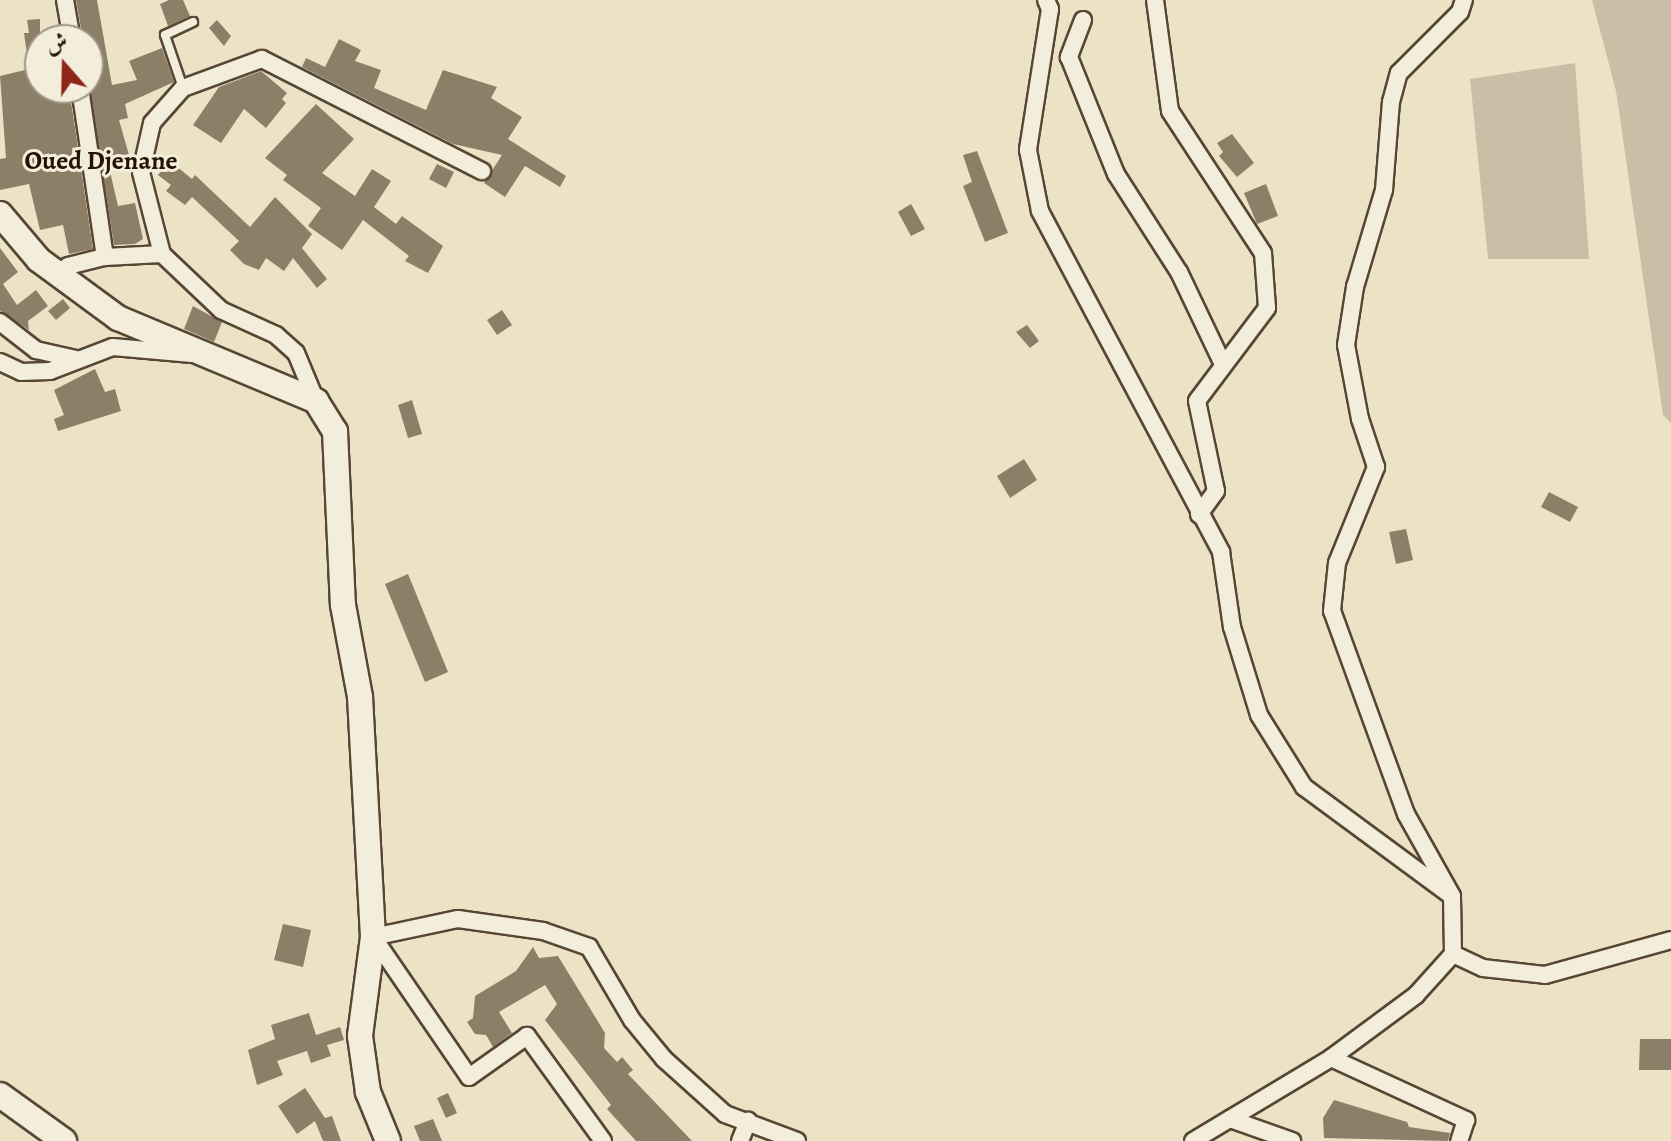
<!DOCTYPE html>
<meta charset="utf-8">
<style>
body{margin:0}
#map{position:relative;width:1671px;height:1141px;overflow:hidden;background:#ece3c7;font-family:Alegreya,Amiri,serif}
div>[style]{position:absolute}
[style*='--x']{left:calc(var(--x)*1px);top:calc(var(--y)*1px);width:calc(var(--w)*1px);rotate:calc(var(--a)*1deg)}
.green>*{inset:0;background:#cabfa6}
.building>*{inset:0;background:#8c7f68}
.roads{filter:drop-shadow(2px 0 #574633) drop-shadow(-2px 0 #574633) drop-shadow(0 2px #574633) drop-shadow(0 -2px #574633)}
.lane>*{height:8px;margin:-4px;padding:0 4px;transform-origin:4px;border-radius:4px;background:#f3eddb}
.street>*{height:16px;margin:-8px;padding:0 8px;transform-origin:8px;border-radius:8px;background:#f3eddb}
.secondary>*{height:24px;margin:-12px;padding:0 12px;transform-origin:12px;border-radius:12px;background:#f3eddb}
span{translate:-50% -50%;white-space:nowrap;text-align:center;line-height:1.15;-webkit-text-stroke:6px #f3eddb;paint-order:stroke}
.quarter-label{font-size:26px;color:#251202;font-weight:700}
.north{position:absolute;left:24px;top:24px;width:80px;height:80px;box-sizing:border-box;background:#f3eddb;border:2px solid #a19584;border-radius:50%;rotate:340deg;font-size:22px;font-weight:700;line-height:32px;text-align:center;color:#251202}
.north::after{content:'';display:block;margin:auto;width:28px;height:36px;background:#8f2418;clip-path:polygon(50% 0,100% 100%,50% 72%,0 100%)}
</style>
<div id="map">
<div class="green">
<i style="clip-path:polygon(1592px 0,1671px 0,1671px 423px,1663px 415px,1616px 91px)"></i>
<i style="clip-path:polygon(1575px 63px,1589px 259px,1488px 259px,1470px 79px)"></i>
</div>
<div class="building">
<i style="clip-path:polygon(76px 0,97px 0,112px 85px,137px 80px,129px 61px,162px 48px,174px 82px,125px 104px,128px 118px,119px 120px,131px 162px,109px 167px,118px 206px,135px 203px,143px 239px,135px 244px,114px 245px,88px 81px,88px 40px,83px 40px)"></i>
<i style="clip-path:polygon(169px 0,183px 0,190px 16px,168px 26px,160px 4px)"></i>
<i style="clip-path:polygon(40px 19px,40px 88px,69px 88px,93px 249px,69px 254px,63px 225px,40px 230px,29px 184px,0 190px,0 159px,6px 158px,0 76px,29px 69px,24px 33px,29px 33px,27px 20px)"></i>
<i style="clip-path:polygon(217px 20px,231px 36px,224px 46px,209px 28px)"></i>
<i style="clip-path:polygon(339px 39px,361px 50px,355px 61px,381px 70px,374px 88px,426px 110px,443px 70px,497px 87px,491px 98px,522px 117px,508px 139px,566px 176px,560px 187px,525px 166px,505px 197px,484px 183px,502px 155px,453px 144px,302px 67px,306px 58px,325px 67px)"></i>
<i style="clip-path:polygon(261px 71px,287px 93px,282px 99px,286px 103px,266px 128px,244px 109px,221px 143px,193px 125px,219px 87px)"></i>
<i style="clip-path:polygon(316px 104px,354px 139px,322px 173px,355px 196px,372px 169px,391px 181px,374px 207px,396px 224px,402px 216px,443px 246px,428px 273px,405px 261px,409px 256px,363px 220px,342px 250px,308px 226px,321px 208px,283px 180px,287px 175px,265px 158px)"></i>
<i style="clip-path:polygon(1232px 134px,1254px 163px,1237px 177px,1219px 156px,1223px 152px,1217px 143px)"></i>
<i style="clip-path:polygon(977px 151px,1008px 233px,985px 242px,963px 186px,972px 182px,963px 155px)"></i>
<i style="clip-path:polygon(170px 161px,192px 179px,195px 175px,250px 227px,275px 197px,312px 234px,302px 248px,327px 279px,317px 288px,293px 258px,284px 271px,266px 258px,259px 270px,244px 264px,230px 250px,239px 241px,192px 197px,185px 205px,166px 191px,171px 185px,158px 175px)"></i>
<i style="clip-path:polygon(437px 164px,454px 172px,446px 188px,429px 179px)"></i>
<i style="clip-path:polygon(1266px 184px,1278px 216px,1257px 224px,1244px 193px)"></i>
<i style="clip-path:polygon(911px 204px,925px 229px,911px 236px,898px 212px)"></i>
<i style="clip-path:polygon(0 248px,18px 272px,3px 284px,17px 305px,36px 290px,48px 306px,28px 321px,29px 330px,0 311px)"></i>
<i style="clip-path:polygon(63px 299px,70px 308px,56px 320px,48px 311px)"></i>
<i style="clip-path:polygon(193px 306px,222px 322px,214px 342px,184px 329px)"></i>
<i style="clip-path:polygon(502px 310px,512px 325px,497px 335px,487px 320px)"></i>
<i style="clip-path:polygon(1027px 325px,1039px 341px,1030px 348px,1016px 332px)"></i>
<i style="clip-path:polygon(95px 369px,105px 392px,115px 389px,121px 411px,58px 431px,54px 419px,64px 415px,54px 390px)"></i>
<i style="clip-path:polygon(412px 400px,422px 434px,408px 438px,398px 405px)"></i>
<i style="clip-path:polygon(1024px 459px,1037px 480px,1010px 498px,997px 476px)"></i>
<i style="clip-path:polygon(1549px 492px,1578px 507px,1570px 522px,1541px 507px)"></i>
<i style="clip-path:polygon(1406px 529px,1413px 560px,1396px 564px,1389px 532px)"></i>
<i style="clip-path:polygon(408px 574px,448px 672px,425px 682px,385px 584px)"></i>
<i style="clip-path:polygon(283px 924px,311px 930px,303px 967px,274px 960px)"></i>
<i style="clip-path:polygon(533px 947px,539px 958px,558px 956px,605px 1033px,604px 1048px,617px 1062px,622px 1057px,633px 1070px,628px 1074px,692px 1141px,636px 1141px,607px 1109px,611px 1105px,545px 1020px,557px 1004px,545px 985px,499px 1012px,512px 1033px,493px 1047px,486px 1035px,475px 1034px,467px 1022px,473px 1018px,475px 996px,516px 971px)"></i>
<i style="clip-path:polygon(309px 1013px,316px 1035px,340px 1027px,344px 1040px,327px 1045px,331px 1056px,311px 1063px,307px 1051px,277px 1061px,283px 1075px,257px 1085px,248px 1050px,275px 1039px,271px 1025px)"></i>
<i style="clip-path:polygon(1640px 1039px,1671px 1039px,1671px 1070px,1639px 1070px)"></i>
<i style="clip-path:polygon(305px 1088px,325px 1118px,332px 1116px,341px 1141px,323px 1141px,315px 1121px,297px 1134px,278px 1106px)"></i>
<i style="clip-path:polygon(448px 1093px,457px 1113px,446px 1118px,437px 1098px)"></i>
<i style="clip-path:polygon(1334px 1100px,1407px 1122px,1409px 1127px,1450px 1133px,1448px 1141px,1324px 1138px,1323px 1118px)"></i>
<i style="clip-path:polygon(433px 1119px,442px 1141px,420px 1141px,414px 1126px)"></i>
</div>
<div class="roads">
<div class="lane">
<i style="--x:183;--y:88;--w:56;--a:-108.8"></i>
<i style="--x:165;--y:35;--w:31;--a:-25"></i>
</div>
<div class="street">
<i style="--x:65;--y:0;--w:41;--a:80.1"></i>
<i style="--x:1046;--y:0;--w:10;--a:66"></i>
<i style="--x:1050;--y:9;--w:143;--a:98.9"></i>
<i style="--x:1028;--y:150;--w:62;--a:78.9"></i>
<i style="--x:1040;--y:211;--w:386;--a:62"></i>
<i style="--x:1221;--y:552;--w:76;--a:81.7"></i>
<i style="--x:1232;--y:627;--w:92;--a:72.9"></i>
<i style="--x:1259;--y:715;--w:85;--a:58"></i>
<i style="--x:1304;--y:787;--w:179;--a:36.4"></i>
<i style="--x:1155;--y:0;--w:112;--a:82.3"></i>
<i style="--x:1170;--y:111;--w:170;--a:56.8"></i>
<i style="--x:1263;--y:253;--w:55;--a:85.8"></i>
<i style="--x:1267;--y:308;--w:116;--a:127"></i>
<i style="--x:1197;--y:401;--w:92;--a:78.1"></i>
<i style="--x:1216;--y:491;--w:29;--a:126"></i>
<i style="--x:1083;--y:20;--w:40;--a:111"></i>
<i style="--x:1069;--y:57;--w:126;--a:68.1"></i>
<i style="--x:1116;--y:174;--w:117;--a:57.3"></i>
<i style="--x:1179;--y:272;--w:100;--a:64.5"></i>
<i style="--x:80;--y:88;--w:171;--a:81.6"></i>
<i style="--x:57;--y:275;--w:14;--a:-39"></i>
<i style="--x:68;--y:266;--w:38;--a:-14"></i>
<i style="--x:105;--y:257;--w:57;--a:-3"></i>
<i style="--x:0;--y:322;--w:46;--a:37.9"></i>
<i style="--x:36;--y:350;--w:41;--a:12.7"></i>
<i style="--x:0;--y:362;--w:23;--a:25"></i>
<i style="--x:21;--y:372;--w:29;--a:-2"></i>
<i style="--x:50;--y:371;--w:67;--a:-20.9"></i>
<i style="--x:113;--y:347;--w:79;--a:5.1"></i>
<i style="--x:316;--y:401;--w:52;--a:-112.6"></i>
<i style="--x:296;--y:353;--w:27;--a:-138"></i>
<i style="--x:276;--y:335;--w:60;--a:-155.6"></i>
<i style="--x:221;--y:310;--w:81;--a:-136.5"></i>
<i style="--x:162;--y:254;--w:85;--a:-104.4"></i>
<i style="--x:141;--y:172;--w:50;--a:-77.3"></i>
<i style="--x:152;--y:123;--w:47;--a:-48.5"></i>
<i style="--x:183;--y:88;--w:84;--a:-20.2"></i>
<i style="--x:262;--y:59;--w:247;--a:27"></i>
<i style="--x:1453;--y:954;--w:33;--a:25"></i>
<i style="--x:1483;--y:968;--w:62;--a:6.4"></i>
<i style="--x:1545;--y:975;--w:131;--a:-15.5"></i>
<i style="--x:1331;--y:1058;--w:149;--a:24.7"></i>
<i style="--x:1466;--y:1120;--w:22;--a:108"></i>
<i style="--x:1230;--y:1119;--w:66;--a:19.5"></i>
<i style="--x:603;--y:1141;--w:130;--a:-125.9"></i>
<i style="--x:527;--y:1036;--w:71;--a:144.7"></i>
<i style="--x:469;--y:1077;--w:170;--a:-124.4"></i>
<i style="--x:373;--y:937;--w:87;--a:-12"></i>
<i style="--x:458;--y:919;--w:86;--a:8"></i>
<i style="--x:543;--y:931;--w:49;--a:19.2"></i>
<i style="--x:589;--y:947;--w:85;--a:59.5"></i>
<i style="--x:632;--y:1020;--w:50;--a:50.6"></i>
<i style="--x:664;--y:1059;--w:82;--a:42"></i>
<i style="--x:725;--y:1114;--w:77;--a:20.6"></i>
<i style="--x:740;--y:1141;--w:22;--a:-68"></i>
<i style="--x:1193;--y:1141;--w:161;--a:-31"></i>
<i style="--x:1331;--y:1058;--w:106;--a:-36.5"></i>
<i style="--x:1416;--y:995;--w:55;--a:-47.9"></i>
<i style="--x:1453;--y:954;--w:58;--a:-91"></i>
<i style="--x:1452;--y:896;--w:94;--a:-119.3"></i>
<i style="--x:1406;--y:814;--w:216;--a:-110"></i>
<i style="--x:1332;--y:611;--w:48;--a:-84.1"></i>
<i style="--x:1337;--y:563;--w:104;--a:-67.9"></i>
<i style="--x:1376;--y:467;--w:51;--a:-108.4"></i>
<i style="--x:1360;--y:419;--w:75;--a:-100.7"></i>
<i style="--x:1346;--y:345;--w:59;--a:-81.2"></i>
<i style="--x:1355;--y:287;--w:101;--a:-73.4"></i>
<i style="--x:1384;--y:190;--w:88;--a:-85.5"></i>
<i style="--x:1391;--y:102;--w:30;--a:-75"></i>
<i style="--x:1399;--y:73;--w:86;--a:-45"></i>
<i style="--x:1460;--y:12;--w:13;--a:-72"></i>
</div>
<div class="secondary">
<i style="--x:0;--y:214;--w:60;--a:49.7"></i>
<i style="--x:39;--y:260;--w:98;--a:36.3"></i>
<i style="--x:118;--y:318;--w:215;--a:22.7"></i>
<i style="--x:316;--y:401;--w:36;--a:58"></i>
<i style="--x:335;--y:431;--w:174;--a:87.4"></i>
<i style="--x:343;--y:605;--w:94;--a:79.5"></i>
<i style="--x:360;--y:697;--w:240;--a:86.9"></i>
<i style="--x:373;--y:937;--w:100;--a:97.5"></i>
<i style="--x:360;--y:1036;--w:57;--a:81.9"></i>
<i style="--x:368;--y:1092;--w:53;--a:67.8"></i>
<i style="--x:0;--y:1095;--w:79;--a:35.7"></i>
</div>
</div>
<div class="quarter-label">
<span style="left:101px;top:161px">Oued Djenane</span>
</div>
<div class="north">ش</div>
</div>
